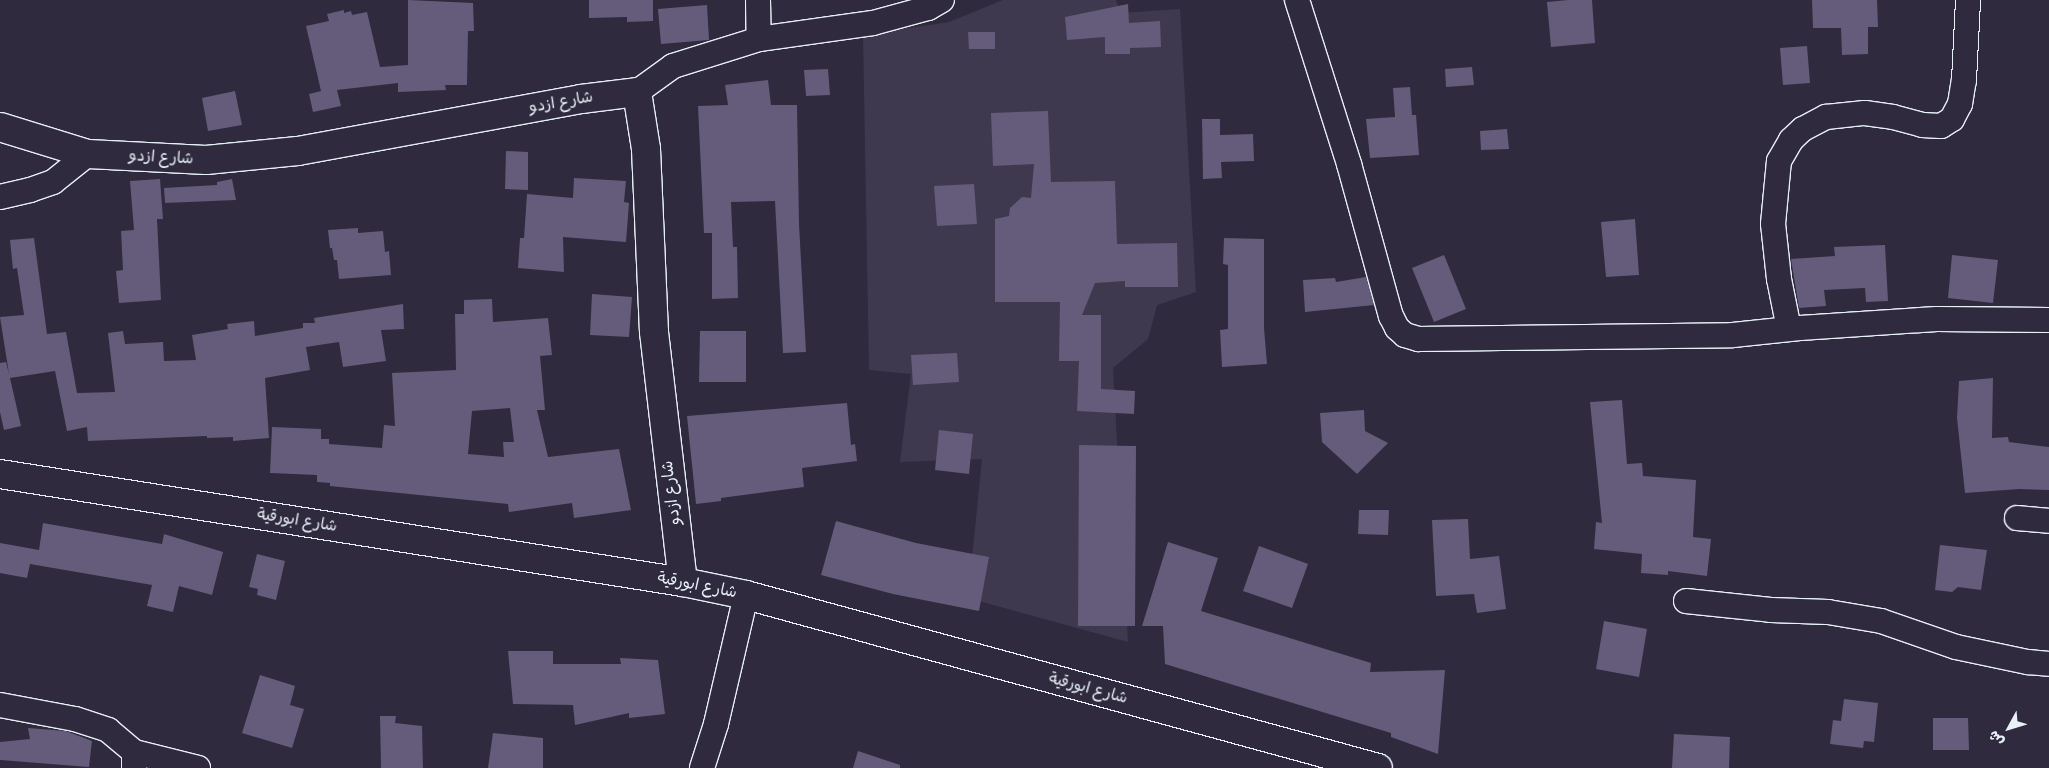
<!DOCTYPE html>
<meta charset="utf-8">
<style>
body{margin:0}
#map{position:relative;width:2049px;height:768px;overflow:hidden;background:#2f2a3d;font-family:"Indie Flower","Playpen Sans Arabic",sans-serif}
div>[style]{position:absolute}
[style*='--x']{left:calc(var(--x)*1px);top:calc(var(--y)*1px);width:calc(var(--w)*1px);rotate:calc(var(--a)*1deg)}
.built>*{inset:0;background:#3f394f}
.building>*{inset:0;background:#645c7a}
.roads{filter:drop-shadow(1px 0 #e8f1f8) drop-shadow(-1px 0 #e8f1f8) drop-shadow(0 1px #e8f1f8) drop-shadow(0 -1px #e8f1f8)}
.minor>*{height:24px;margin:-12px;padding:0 12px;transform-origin:12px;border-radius:12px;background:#2f2a3d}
.major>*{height:28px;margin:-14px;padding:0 14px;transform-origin:14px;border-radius:14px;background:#2f2a3d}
span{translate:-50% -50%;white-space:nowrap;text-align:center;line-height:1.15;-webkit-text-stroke:4.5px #2f2a3d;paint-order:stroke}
.street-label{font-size:16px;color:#e8f1f8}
.north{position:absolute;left:1984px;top:703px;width:50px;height:50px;-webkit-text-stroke:4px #2f2a3d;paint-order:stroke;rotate:231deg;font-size:14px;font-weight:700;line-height:20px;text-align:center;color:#e8f1f8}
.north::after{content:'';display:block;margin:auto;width:18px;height:22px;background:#e8f1f8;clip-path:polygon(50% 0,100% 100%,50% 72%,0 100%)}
</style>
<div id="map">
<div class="built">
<i style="clip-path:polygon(1003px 0,1116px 0,1121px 13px,1180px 9px,1196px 292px,1157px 305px,1148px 339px,1113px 368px,1128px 642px,968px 598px,982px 459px,900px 462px,911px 374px,869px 370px,863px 35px,949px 22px)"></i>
</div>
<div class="building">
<i style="clip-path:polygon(408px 0,473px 3px,474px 31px,468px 31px,467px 85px,445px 85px,446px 90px,398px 92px,398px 83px,337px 90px,341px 106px,313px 112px,309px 94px,321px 91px,306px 26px,329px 21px,327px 14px,344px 10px,344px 13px,351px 11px,352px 15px,367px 12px,380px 67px,408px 65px)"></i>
<i style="clip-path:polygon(589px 0,653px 0,653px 21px,627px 22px,627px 17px,589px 18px)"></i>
<i style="clip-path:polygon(1568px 0,1592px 0,1595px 43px,1551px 47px,1547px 2px)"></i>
<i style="clip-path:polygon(1812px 0,1877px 0,1878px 27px,1868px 27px,1868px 54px,1842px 55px,1841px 28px,1813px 28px)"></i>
<i style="clip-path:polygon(1128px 4px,1129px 23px,1160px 21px,1161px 47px,1130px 48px,1130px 54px,1105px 54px,1105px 37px,1067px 40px,1065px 17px)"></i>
<i style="clip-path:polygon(707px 5px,709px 40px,661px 44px,658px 9px)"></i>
<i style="clip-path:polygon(968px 32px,995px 32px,995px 49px,969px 49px)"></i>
<i style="clip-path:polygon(1807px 46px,1810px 83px,1783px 85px,1780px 48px)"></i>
<i style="clip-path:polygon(1472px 67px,1474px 85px,1446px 87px,1445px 69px)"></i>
<i style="clip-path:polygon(828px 69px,830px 95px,806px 96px,804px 70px)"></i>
<i style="clip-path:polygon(768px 80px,771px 105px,797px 105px,799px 224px,806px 352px,783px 353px,775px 201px,731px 202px,733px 247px,737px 247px,738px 298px,712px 299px,712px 233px,704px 233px,698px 106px,728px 105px,725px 85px)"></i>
<i style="clip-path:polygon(1410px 87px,1412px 115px,1416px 115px,1419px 155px,1370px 158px,1366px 119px,1395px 117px,1393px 88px)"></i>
<i style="clip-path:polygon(235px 91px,242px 125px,208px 131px,202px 98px)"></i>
<i style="clip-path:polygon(1048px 111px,1051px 182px,1115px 181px,1117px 244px,1177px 243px,1178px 287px,1125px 287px,1125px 281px,1095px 283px,1082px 315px,1101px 315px,1101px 389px,1135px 391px,1134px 414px,1077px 411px,1079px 361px,1059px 361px,1060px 302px,995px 302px,995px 219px,1009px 216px,1010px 208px,1022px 197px,1031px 198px,1034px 164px,993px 166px,991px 113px)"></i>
<i style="clip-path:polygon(1202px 119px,1220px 119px,1220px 135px,1253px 134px,1254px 161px,1221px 162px,1222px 178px,1203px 179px)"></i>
<i style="clip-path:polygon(1507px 129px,1509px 149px,1481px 150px,1480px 131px)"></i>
<i style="clip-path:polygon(506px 151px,528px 152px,528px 190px,505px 189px)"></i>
<i style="clip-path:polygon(574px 178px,626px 181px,624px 202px,629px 203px,626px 242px,563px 237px,564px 272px,518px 268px,520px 238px,524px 238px,527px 194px,573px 198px)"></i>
<i style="clip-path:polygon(160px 179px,163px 219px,157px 219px,161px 300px,119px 303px,116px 271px,123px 270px,121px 231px,134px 230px,130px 181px)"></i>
<i style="clip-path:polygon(232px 179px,236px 200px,165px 203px,164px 188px,217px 185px,217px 182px)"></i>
<i style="clip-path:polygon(974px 184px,977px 224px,937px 226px,934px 186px)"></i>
<i style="clip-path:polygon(1635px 219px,1639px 275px,1606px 277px,1601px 222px)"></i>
<i style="clip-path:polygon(358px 228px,358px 233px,383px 231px,385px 252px,389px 251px,391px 275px,339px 279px,337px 260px,334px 260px,332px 248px,330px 248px,328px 230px)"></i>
<i style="clip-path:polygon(34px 238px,47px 334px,66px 332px,77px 393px,115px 392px,108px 333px,123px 331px,125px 344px,163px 342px,164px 361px,196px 360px,192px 335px,228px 329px,227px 324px,254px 321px,255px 336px,303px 328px,303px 323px,315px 323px,314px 318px,403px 304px,404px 329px,381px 330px,386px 361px,343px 367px,339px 342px,306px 347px,310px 370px,265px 378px,269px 438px,233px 441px,233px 437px,207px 438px,207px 436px,88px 441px,87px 427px,67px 431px,55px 371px,10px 378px,21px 426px,4px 430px,0 412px,0 363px,6px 362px,9px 374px,0 317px,24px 315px,17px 268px,13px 269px,10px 240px)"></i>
<i style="clip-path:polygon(1224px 238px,1264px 239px,1264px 328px,1267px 364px,1222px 367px,1220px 330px,1228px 329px,1228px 265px,1223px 264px)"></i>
<i style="clip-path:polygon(1885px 245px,1888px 301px,1866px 302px,1865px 288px,1824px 290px,1826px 306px,1799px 308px,1791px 259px,1835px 256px,1834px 247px)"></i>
<i style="clip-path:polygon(1444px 255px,1466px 309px,1434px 322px,1412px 268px)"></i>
<i style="clip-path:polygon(1952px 255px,1998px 260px,1993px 303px,1948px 298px)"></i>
<i style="clip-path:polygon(1366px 277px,1374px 305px,1305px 312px,1303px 280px,1335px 278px,1336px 282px)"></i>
<i style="clip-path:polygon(592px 294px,632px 297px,629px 337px,590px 335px)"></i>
<i style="clip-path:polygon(evenodd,492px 299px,493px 322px,548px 318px,552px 355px,540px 356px,545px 410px,537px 410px,548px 457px,619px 449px,631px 510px,574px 518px,572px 503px,509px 512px,508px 504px,330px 486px,330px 483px,317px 482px,317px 475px,270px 473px,272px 427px,321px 429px,321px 439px,329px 439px,329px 444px,382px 448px,384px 425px,395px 426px,392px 373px,456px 370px,455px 314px,464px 314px,464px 300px,492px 299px,510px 408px,514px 442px,503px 442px,504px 457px,468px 454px,472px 411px,510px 408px)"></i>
<i style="clip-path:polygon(700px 331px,746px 331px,746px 382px,699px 382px)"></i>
<i style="clip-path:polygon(957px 353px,959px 382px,913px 385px,911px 355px)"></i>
<i style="clip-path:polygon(1993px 378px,1992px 438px,2008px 437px,2009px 442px,2049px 447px,2049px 490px,2019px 489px,1965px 493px,1957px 418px,1959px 381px)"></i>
<i style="clip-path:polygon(1622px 400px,1627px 464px,1642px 463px,1643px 476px,1696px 480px,1693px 537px,1711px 539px,1707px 576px,1668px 571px,1668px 575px,1641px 573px,1642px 554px,1594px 549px,1596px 522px,1602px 523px,1590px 402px)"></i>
<i style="clip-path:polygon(847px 403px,851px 445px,855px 444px,857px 461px,802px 468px,804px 487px,721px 498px,721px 501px,696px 504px,687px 416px)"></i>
<i style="clip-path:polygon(1364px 410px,1365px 431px,1388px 443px,1357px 474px,1322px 442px,1320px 413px)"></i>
<i style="clip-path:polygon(939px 430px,973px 434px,969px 474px,935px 470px)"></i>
<i style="clip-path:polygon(1079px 445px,1136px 446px,1135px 626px,1078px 626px)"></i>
<i style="clip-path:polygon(1359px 510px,1389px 510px,1388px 535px,1358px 534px)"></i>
<i style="clip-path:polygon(1468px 519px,1470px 559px,1499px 556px,1506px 609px,1477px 613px,1474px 594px,1436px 596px,1432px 520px)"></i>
<i style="clip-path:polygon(836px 521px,916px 543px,989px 557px,979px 611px,893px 594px,821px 575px)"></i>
<i style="clip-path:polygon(43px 523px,162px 544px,164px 534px,223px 552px,212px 595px,179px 586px,173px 612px,147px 606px,152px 585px,30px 564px,27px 578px,0 573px,0 543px,39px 550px)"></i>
<i style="clip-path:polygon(1168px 542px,1218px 558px,1201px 611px,1371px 663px,1370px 672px,1445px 670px,1438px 754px,1391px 737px,1391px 733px,1165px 664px,1163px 626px,1142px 626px)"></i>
<i style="clip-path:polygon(1940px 545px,1987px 550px,1981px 590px,1958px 587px,1952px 592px,1935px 590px)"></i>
<i style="clip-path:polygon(1259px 546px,1308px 564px,1292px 608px,1243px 591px)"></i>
<i style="clip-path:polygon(257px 554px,285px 561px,276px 600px,257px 595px,258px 589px,249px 587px)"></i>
<i style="clip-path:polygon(1604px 621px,1647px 629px,1639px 677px,1596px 669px)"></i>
<i style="clip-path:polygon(508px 651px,553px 651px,553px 664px,621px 664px,620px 658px,658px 660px,665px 714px,629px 718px,629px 713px,575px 725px,573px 705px,513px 704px)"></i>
<i style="clip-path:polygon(260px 675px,295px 686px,290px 705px,304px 709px,292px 748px,242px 733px)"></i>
<i style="clip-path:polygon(1844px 699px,1878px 703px,1874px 742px,1864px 741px,1863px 748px,1830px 744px,1833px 720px,1841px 721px)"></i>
<i style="clip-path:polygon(380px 716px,396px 716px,395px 723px,422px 726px,423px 768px,381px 768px)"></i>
<i style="clip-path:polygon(1933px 718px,1968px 718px,1969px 750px,1933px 750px)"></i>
<i style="clip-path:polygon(28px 728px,66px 731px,92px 741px,89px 767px,0 760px,0 742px,30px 739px)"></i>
<i style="clip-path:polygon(493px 733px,543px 738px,543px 768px,488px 768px)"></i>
<i style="clip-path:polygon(1674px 734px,1730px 737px,1729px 768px,1672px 768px)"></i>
<i style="clip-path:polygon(858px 751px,900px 765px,900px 768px,853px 768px)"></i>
</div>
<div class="roads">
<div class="minor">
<i style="--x:758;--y:0;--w:39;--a:89"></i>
<i style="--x:1297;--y:0;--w:172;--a:72.4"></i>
<i style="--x:1349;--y:164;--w:158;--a:74.6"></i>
<i style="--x:1391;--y:316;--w:13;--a:63"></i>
<i style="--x:1397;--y:328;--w:11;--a:41"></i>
<i style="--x:1405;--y:335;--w:14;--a:17"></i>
<i style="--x:1418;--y:339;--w:315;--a:-0.7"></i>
<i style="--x:1733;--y:335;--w:67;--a:-6"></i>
<i style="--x:1800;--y:328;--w:137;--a:-3.8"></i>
<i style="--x:1937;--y:319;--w:112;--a:0.5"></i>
<i style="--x:637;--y:92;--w:44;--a:-35.8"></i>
<i style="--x:673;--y:66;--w:90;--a:-17.4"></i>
<i style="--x:759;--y:39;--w:115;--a:-8"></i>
<i style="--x:873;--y:23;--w:57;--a:-15.3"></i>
<i style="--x:928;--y:8;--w:16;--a:-30"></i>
<i style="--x:0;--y:197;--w:31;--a:-13"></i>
<i style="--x:30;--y:190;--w:24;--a:-19"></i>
<i style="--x:53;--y:182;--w:45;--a:-38.7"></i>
<i style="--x:1789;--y:329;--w:51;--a:-101.3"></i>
<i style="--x:1779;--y:279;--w:55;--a:-96.2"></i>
<i style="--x:1773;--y:224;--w:63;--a:-84.6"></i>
<i style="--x:1779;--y:161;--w:24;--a:-60"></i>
<i style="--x:1791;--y:140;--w:16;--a:-43"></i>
<i style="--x:1803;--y:129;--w:26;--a:-28"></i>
<i style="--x:1826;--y:117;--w:39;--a:-6"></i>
<i style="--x:1865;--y:113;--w:28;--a:8"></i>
<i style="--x:1893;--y:117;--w:30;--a:15"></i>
<i style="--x:1922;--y:125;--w:19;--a:3"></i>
<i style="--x:1941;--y:126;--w:13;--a:-32"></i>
<i style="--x:1952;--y:119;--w:17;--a:-62"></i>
<i style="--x:1960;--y:104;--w:24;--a:-81"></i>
<i style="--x:1964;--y:80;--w:80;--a:-87.1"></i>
<i style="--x:2017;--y:518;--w:32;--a:5"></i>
<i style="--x:1686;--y:601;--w:85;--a:6"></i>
<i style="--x:1771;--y:610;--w:57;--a:2"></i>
<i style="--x:1828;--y:612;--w:54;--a:9.6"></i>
<i style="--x:1881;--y:621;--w:79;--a:19.1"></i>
<i style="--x:1956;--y:647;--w:74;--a:11.8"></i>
<i style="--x:2028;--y:662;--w:21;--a:5"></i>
<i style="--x:0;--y:705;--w:76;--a:10.6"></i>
<i style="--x:75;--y:719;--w:35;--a:18"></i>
<i style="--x:108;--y:730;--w:34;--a:40"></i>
<i style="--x:134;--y:752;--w:16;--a:90"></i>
<i style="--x:134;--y:752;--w:66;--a:14"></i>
<i style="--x:702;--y:768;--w:46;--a:-72.3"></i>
<i style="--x:716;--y:724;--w:132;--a:-76.9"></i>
</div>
<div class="major">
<i style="--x:0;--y:127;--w:92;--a:17.1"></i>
<i style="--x:88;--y:154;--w:118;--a:2.9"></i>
<i style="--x:206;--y:160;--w:92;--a:-5.6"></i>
<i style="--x:298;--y:151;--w:288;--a:-10.4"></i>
<i style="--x:581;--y:99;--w:56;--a:-7.1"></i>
<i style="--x:637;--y:92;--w:58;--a:81"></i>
<i style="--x:646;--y:149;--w:183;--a:87.5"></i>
<i style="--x:654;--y:332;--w:252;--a:83.4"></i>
<i style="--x:0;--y:474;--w:691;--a:8.99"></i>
<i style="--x:683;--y:582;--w:64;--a:11.7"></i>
<i style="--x:746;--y:595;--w:655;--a:15.31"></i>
</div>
</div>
<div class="street-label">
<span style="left:561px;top:103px;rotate:-10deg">شارع ازدو</span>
<span style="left:161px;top:158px;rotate:3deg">شارع ازدو</span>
<span style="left:672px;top:493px;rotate:-97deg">شارع ازدو</span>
<span style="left:297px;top:521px;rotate:9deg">شارع ابورقية</span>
<span style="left:697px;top:586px;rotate:11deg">شارع ابورقية</span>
<span style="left:1088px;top:689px;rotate:15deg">شارع ابورقية</span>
</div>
<div class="north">ش</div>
</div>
